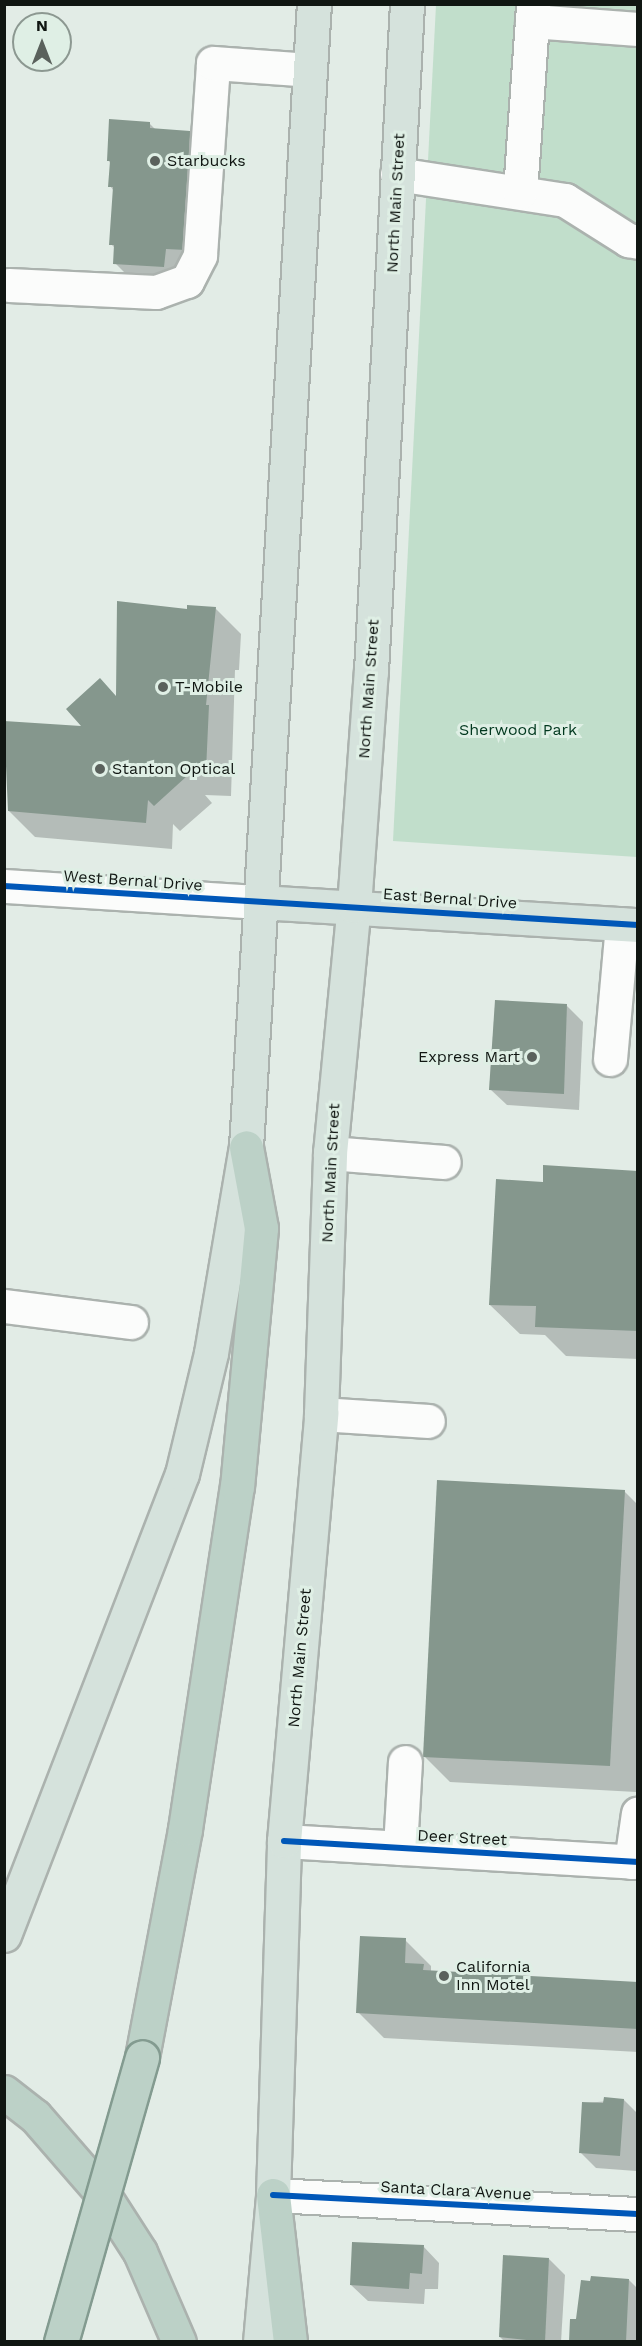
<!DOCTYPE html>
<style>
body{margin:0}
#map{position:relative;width:642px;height:2346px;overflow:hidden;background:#e2ece6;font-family:"Work Sans",sans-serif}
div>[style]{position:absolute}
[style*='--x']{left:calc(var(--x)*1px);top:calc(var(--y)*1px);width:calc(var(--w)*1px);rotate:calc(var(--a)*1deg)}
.green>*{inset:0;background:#c1decb}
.shadow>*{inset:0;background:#0003}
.building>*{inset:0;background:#85978d}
.roads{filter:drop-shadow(2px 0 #abb2ae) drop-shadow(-2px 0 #abb2ae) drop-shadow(0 2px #abb2ae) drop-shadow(0 -2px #abb2ae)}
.minor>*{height:33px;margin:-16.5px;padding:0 16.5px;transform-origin:16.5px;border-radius:16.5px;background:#fbfcfb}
.major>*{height:33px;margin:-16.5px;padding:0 16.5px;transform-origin:16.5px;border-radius:16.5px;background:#d5e2dc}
.highway>*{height:33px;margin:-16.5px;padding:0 16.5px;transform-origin:16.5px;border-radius:16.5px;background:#bcd1c7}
.bridges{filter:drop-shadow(2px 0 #839b90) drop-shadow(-2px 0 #839b90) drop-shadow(0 2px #839b90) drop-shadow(0 -2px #839b90)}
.highway-bridge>*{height:33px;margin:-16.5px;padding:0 16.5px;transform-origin:16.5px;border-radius:16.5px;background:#bcd1c7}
.cycleway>*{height:6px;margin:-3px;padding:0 3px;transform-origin:3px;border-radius:3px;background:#0057b8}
.dots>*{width:16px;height:16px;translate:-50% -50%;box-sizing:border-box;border:3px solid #dfefe5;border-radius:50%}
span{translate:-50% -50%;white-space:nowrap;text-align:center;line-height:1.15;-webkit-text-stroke:6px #dfefe5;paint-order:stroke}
.poi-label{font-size:16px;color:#101612}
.left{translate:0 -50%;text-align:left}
.right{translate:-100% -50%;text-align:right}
.street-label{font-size:16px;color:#101612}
.park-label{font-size:16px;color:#01381e}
.frame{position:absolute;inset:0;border:6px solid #101612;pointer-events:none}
.north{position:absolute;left:12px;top:12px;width:60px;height:60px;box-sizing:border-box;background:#dfefe5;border:2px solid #8c9891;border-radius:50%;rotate:0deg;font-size:16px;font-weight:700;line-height:24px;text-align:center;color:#101612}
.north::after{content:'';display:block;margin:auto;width:21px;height:27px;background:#5a615c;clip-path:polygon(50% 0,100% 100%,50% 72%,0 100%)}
</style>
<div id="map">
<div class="green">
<i style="clip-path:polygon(436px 5px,637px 5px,637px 857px,393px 841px)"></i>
</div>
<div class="shadow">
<i style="clip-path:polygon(149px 123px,156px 130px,189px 132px,211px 154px,208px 271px,137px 285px,115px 263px,116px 249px,111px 244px,114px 191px,110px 186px,111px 164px,108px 160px)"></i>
<i style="clip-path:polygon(215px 608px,241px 634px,239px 670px,235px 670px,231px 796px,205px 795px,212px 803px,180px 831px,173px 824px,172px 849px,35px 837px,9px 811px,6px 722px,85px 728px,118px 698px,189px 610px)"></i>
<i style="clip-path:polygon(567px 1006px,583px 1022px,579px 1110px,507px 1105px,490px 1089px)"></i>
<i style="clip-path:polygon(638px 1172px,638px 1359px,566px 1356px,545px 1335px,520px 1334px,490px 1305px,544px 1184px)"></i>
<i style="clip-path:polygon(624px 1491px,638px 1505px,636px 1792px,450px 1782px,424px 1756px)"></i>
<i style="clip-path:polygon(405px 1940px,431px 1966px,431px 1972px,638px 1984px,638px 2052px,384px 2038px,358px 2012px)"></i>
<i style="clip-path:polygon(624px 2100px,638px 2114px,636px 2171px,596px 2168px,580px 2152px,584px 2103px)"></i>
<i style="clip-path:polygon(423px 2246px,439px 2263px,438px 2289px,425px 2289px,424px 2304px,368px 2301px,351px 2285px)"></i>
<i style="clip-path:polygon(549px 2259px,565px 2275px,561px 2342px,505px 2342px,500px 2337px)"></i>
<i style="clip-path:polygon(629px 2280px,638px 2289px,638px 2342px,570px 2342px,577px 2321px)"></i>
</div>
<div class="building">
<i style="clip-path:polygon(109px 119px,150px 122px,150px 128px,190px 131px,186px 250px,166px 249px,164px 267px,113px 264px,114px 245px,109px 245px,113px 187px,108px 187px,110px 161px,107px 161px)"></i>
<i style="clip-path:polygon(117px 601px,187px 609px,187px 605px,216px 607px,206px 705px,209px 705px,206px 771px,182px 770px,187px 776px,154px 806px,148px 800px,146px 823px,8px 811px,4px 721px,81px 726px,66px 709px,100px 678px,116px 696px)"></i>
<i style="clip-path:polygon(495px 1000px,567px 1004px,564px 1094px,489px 1090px)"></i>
<i style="clip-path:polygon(543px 1165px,638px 1171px,638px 1331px,535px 1327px,536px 1306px,489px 1305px,496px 1179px,543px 1182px)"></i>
<i style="clip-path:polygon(437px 1480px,625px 1490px,610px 1766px,423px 1757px)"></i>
<i style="clip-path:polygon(360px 1936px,406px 1938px,405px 1963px,424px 1964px,423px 1970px,638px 1982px,638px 2029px,356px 2013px)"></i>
<i style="clip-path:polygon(604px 2097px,624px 2099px,620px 2156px,579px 2153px,582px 2102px,603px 2103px)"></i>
<i style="clip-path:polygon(352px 2242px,424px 2245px,422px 2274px,410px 2273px,409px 2289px,350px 2285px)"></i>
<i style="clip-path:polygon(503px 2255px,549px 2258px,545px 2342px,499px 2337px)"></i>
<i style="clip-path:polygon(591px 2276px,629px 2279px,626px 2342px,569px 2342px,570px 2319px,576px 2319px,581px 2280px,590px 2281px)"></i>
</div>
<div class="roads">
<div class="minor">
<i style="--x:532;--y:21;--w:106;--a:4.3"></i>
<i style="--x:397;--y:174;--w:170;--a:8.8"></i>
<i style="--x:565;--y:200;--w:75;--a:32.4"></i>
<i style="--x:628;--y:240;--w:10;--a:11"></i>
<i style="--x:520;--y:192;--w:188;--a:-86"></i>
<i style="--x:9;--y:285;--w:147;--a:2.7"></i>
<i style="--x:156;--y:292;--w:33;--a:-20"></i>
<i style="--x:187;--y:281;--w:29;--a:-63"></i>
<i style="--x:200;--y:255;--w:192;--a:-86.1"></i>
<i style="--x:213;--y:63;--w:97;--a:4.1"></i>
<i style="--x:4;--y:886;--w:256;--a:3.6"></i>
<i style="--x:610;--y:1059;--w:135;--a:-84.9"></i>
<i style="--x:330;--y:1153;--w:114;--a:4.5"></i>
<i style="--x:4;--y:1306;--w:128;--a:7.2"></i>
<i style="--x:321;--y:1414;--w:107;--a:3.7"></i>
<i style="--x:284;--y:1841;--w:355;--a:3.4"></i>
<i style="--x:400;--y:1848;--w:86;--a:-86.7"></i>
<i style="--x:631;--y:1862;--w:49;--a:-81.9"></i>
<i style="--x:273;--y:2195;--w:365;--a:3"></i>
</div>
<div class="major">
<i style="--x:260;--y:902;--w:379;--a:3.5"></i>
<i style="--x:4;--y:1935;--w:494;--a:-68.9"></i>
<i style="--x:182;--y:1474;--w:124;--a:-76.5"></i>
<i style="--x:211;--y:1353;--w:209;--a:-80.4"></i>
<i style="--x:246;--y:1147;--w:1145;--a:-86.6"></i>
<i style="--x:260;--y:2342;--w:148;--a:-84.9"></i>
<i style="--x:273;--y:2195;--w:354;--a:-88.2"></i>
<i style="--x:284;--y:1841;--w:429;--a:-85"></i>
<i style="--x:321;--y:1414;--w:261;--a:-88"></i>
<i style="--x:330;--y:1153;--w:248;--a:-84.5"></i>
<i style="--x:354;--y:906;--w:236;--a:-85.9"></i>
<i style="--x:371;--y:671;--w:668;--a:-86.91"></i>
</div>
<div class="highway">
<i style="--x:142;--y:2057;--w:232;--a:-79.3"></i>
<i style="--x:185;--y:1829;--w:346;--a:-81.4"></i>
<i style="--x:237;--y:1487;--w:260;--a:-84.7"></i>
<i style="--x:261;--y:1228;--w:82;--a:-100.5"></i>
<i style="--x:4;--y:2092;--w:39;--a:38"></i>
<i style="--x:35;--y:2116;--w:102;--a:49"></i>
<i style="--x:102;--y:2193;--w:70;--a:57.2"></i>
<i style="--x:140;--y:2252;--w:98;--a:66.6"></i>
<i style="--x:273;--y:2195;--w:148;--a:83.4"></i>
</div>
</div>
<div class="bridges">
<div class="highway-bridge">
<i style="--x:61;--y:2342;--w:296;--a:-74.1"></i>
</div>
</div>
<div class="cycleway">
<i style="--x:4;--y:886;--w:635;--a:3.52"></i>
<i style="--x:284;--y:1841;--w:355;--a:3.4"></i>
<i style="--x:273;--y:2195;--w:365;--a:3"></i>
</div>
<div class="dots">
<i style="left:155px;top:161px;background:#5a615c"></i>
<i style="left:163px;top:687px;background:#5a615c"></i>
<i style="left:100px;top:769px;background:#5a615c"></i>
<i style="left:532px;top:1057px;background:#5a615c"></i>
<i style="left:444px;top:1976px;background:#5a615c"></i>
</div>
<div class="poi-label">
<span class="left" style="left:167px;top:161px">Starbucks</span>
<span class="left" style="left:175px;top:687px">T-Mobile</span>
<span class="left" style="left:112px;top:769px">Stanton Optical</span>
<span class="right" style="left:520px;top:1057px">Express Mart</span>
<span class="left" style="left:456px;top:1976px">California<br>Inn Motel</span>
</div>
<div class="street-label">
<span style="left:396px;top:203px;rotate:-87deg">North Main Street</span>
<span style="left:369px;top:689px;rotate:-86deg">North Main Street</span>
<span style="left:133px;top:881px;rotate:4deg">West Bernal Drive</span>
<span style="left:450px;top:899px;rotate:4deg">East Bernal Drive</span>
<span style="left:331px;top:1173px;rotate:-87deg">North Main Street</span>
<span style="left:300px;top:1658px;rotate:-85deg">North Main Street</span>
<span style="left:462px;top:1838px;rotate:3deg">Deer Street</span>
<span style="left:456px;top:2191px;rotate:3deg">Santa Clara Avenue</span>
</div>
<div class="park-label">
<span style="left:518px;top:730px">Sherwood Park</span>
</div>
<div class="frame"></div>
<div class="north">N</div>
</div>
